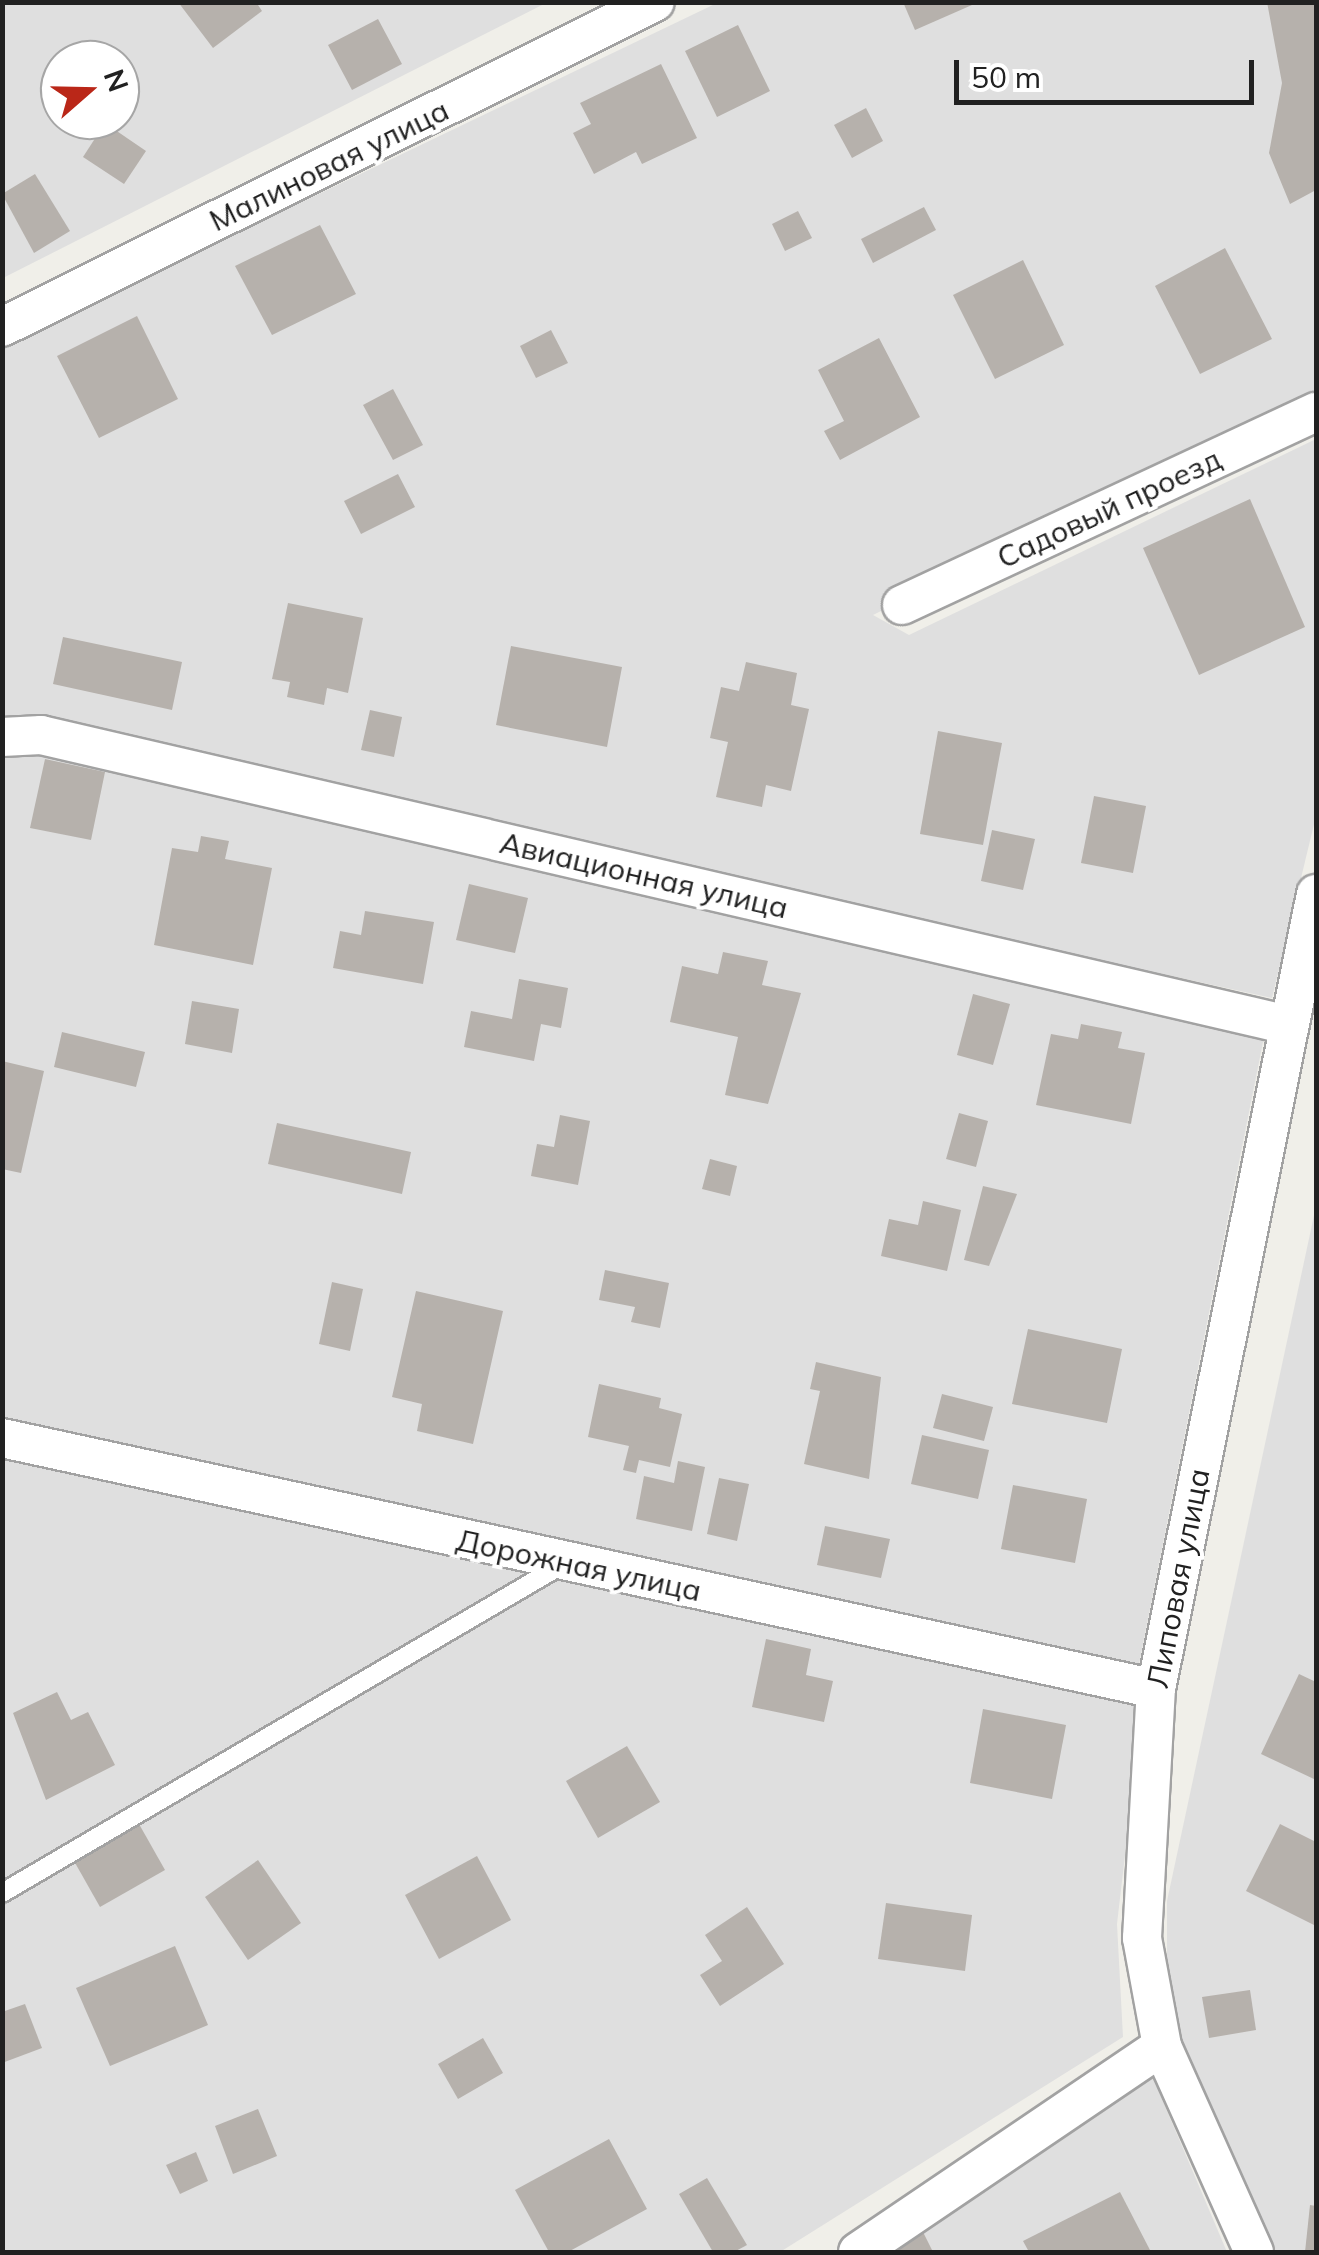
<!DOCTYPE html>
<meta charset="utf-8">
<style>
body{margin:0}
#map{position:relative;width:1319px;height:2255px;overflow:hidden;background:#f0efe9;font-family:Mulish,sans-serif}
div>[style]{position:absolute}
[style*='--x']{left:calc(var(--x)*1px);top:calc(var(--y)*1px);width:calc(var(--w)*1px);rotate:calc(var(--a)*1deg)}
.residential>*{inset:0;background:#dfdfdf}
.building>*{inset:0;background:#b6b1ac}
.roads{filter:drop-shadow(2px 0 #a2a2a2) drop-shadow(-2px 0 #a2a2a2) drop-shadow(0 2px #a2a2a2) drop-shadow(0 -2px #a2a2a2)}
.service>*{height:18px;margin:-9px;padding:0 9px;transform-origin:9px;border-radius:9px;background:#fff}
.minor>*{height:38px;margin:-19px;padding:0 19px;transform-origin:19px;border-radius:19px;background:#fff}
span{translate:-50% -50%;white-space:nowrap;text-align:center;line-height:1.15;-webkit-text-stroke:8px #fff;paint-order:stroke}
.street-label{font-size:30px;color:#212121}
.frame{position:absolute;inset:0;border:5px solid #212121;pointer-events:none}
.north{position:absolute;left:40px;top:40px;width:100px;height:100px;box-sizing:border-box;background:#fff;border:2px solid #a6a6a6;border-radius:50%;rotate:70deg;font-size:28px;font-weight:700;line-height:40px;text-align:center;color:#212121}
.north::after{content:'';display:block;margin:auto;width:35px;height:45px;background:#ba2718;clip-path:polygon(50% 0,100% 100%,50% 72%,0 100%)}
.scale{position:absolute;left:954px;top:60px;width:300px;height:45px;box-sizing:border-box;border:5px solid #212121;border-top:0;padding-left:12px;font-size:30px;line-height:35px;white-space:nowrap;color:#212121;-webkit-text-stroke:8px #fff;paint-order:stroke}
</style>
<div id="map">
<div class="residential">
<i style="clip-path:polygon(evenodd,3px 3px,546px 3px,3px 278px,3px 3px,60px 60px,120px 60px,120px 120px,60px 120px,60px 60px)"></i>
<i style="clip-path:polygon(717px 3px,1316px 3px,1316px 395px,873px 615px,909px 635px,1316px 439px,1316px 816px,1272px 998px,41px 727px,3px 730px,2px 346px)"></i>
<i style="clip-path:polygon(40px 740px,1264px 1037px,1137px 1674px,3px 1422px,3px 746px)"></i>
<i style="clip-path:polygon(1316px 1206px,1316px 2252px,1248px 2252px,1198px 2120px,1167px 1999px,1167px 1901px)"></i>
<i style="clip-path:polygon(3px 1456px,1143px 1701px,1117px 1924px,1123px 2037px,780px 2252px,3px 2252px)"></i>
<i style="clip-path:polygon(1151px 2073px,1227px 2252px,865px 2252px)"></i>
</div>
<div class="building">
<i style="clip-path:polygon(178px 2px,256px 2px,262px 11px,213px 48px)"></i>
<i style="clip-path:polygon(903px 2px,971px 2px,972px 5px,915px 30px)"></i>
<i style="clip-path:polygon(1267px 2px,1316px 2px,1316px 190px,1290px 204px,1269px 153px,1282px 83px)"></i>
<i style="clip-path:polygon(378px 19px,402px 64px,352px 90px,328px 45px)"></i>
<i style="clip-path:polygon(738px 25px,770px 91px,717px 117px,685px 51px)"></i>
<i style="clip-path:polygon(661px 64px,697px 138px,642px 164px,636px 152px,594px 174px,573px 133px,591px 124px,580px 103px)"></i>
<i style="clip-path:polygon(866px 108px,883px 141px,852px 158px,834px 125px)"></i>
<i style="clip-path:polygon(105px 123px,146px 151px,124px 184px,83px 157px)"></i>
<i style="clip-path:polygon(35px 174px,70px 231px,34px 253px,2px 194px)"></i>
<i style="clip-path:polygon(924px 207px,936px 230px,873px 263px,861px 239px)"></i>
<i style="clip-path:polygon(798px 211px,812px 238px,785px 251px,772px 224px)"></i>
<i style="clip-path:polygon(320px 225px,356px 294px,272px 335px,235px 266px)"></i>
<i style="clip-path:polygon(1225px 248px,1272px 339px,1200px 374px,1155px 286px)"></i>
<i style="clip-path:polygon(1023px 260px,1064px 345px,995px 379px,953px 295px)"></i>
<i style="clip-path:polygon(137px 316px,178px 399px,99px 438px,57px 356px)"></i>
<i style="clip-path:polygon(551px 330px,568px 363px,536px 378px,520px 346px)"></i>
<i style="clip-path:polygon(879px 338px,920px 417px,840px 460px,824px 431px,844px 421px,818px 370px)"></i>
<i style="clip-path:polygon(393px 389px,423px 445px,393px 460px,363px 405px)"></i>
<i style="clip-path:polygon(398px 474px,415px 507px,361px 534px,344px 501px)"></i>
<i style="clip-path:polygon(1250px 499px,1305px 627px,1199px 675px,1143px 548px)"></i>
<i style="clip-path:polygon(288px 603px,363px 618px,348px 693px,327px 688px,324px 705px,287px 697px,290px 682px,272px 679px)"></i>
<i style="clip-path:polygon(63px 637px,182px 662px,172px 710px,53px 684px)"></i>
<i style="clip-path:polygon(511px 646px,622px 667px,607px 747px,496px 725px)"></i>
<i style="clip-path:polygon(746px 662px,797px 673px,791px 705px,809px 709px,791px 791px,766px 785px,762px 807px,716px 797px,728px 742px,710px 738px,721px 687px,739px 691px)"></i>
<i style="clip-path:polygon(370px 710px,402px 717px,394px 757px,361px 750px)"></i>
<i style="clip-path:polygon(938px 731px,1002px 743px,983px 845px,920px 834px)"></i>
<i style="clip-path:polygon(45px 759px,105px 772px,91px 840px,30px 828px)"></i>
<i style="clip-path:polygon(1094px 796px,1146px 806px,1133px 873px,1081px 863px)"></i>
<i style="clip-path:polygon(992px 830px,1035px 839px,1023px 890px,981px 881px)"></i>
<i style="clip-path:polygon(201px 836px,229px 841px,225px 859px,272px 868px,253px 965px,154px 945px,172px 848px,198px 852px)"></i>
<i style="clip-path:polygon(469px 884px,528px 898px,515px 953px,456px 940px)"></i>
<i style="clip-path:polygon(365px 911px,434px 922px,423px 984px,333px 968px,340px 931px,361px 935px)"></i>
<i style="clip-path:polygon(723px 952px,768px 961px,762px 985px,801px 993px,768px 1104px,725px 1095px,738px 1037px,670px 1022px,682px 966px,718px 974px)"></i>
<i style="clip-path:polygon(519px 979px,568px 988px,561px 1028px,541px 1024px,534px 1061px,464px 1047px,471px 1011px,512px 1019px)"></i>
<i style="clip-path:polygon(973px 994px,1010px 1004px,993px 1065px,957px 1055px)"></i>
<i style="clip-path:polygon(192px 1001px,239px 1009px,232px 1053px,185px 1044px)"></i>
<i style="clip-path:polygon(1081px 1024px,1122px 1032px,1118px 1048px,1145px 1053px,1131px 1124px,1036px 1105px,1051px 1034px,1078px 1039px)"></i>
<i style="clip-path:polygon(62px 1032px,145px 1052px,136px 1087px,54px 1067px)"></i>
<i style="clip-path:polygon(2px 1061px,44px 1071px,21px 1173px,2px 1169px)"></i>
<i style="clip-path:polygon(959px 1113px,988px 1121px,976px 1167px,946px 1159px)"></i>
<i style="clip-path:polygon(560px 1115px,590px 1121px,578px 1185px,531px 1176px,537px 1144px,554px 1147px)"></i>
<i style="clip-path:polygon(277px 1123px,411px 1152px,402px 1194px,268px 1164px)"></i>
<i style="clip-path:polygon(710px 1159px,737px 1166px,730px 1196px,702px 1189px)"></i>
<i style="clip-path:polygon(983px 1186px,1017px 1194px,989px 1266px,964px 1260px)"></i>
<i style="clip-path:polygon(923px 1201px,961px 1210px,947px 1271px,881px 1256px,889px 1219px,918px 1225px)"></i>
<i style="clip-path:polygon(605px 1270px,669px 1283px,660px 1328px,631px 1322px,635px 1307px,599px 1300px)"></i>
<i style="clip-path:polygon(332px 1282px,363px 1289px,350px 1351px,319px 1344px)"></i>
<i style="clip-path:polygon(416px 1291px,503px 1311px,473px 1444px,417px 1431px,422px 1404px,392px 1397px)"></i>
<i style="clip-path:polygon(1028px 1329px,1122px 1349px,1107px 1423px,1012px 1404px)"></i>
<i style="clip-path:polygon(816px 1362px,881px 1377px,869px 1479px,804px 1464px,820px 1391px,810px 1389px)"></i>
<i style="clip-path:polygon(599px 1384px,661px 1398px,659px 1408px,682px 1414px,670px 1467px,639px 1460px,636px 1473px,623px 1470px,629px 1446px,588px 1437px)"></i>
<i style="clip-path:polygon(942px 1394px,993px 1407px,984px 1441px,933px 1428px)"></i>
<i style="clip-path:polygon(922px 1435px,989px 1450px,978px 1499px,911px 1484px)"></i>
<i style="clip-path:polygon(678px 1461px,705px 1467px,692px 1531px,636px 1519px,644px 1476px,674px 1483px)"></i>
<i style="clip-path:polygon(719px 1478px,749px 1484px,737px 1541px,707px 1534px)"></i>
<i style="clip-path:polygon(1013px 1485px,1087px 1499px,1075px 1563px,1001px 1549px)"></i>
<i style="clip-path:polygon(825px 1526px,890px 1539px,881px 1578px,817px 1565px)"></i>
<i style="clip-path:polygon(766px 1639px,811px 1649px,806px 1675px,833px 1681px,824px 1722px,752px 1707px)"></i>
<i style="clip-path:polygon(1299px 1674px,1316px 1682px,1316px 1780px,1261px 1754px)"></i>
<i style="clip-path:polygon(57px 1692px,71px 1720px,88px 1712px,115px 1765px,46px 1800px,13px 1713px)"></i>
<i style="clip-path:polygon(983px 1709px,1066px 1725px,1052px 1799px,970px 1783px)"></i>
<i style="clip-path:polygon(627px 1746px,660px 1802px,598px 1838px,566px 1781px)"></i>
<i style="clip-path:polygon(139px 1824px,165px 1870px,100px 1907px,74px 1861px)"></i>
<i style="clip-path:polygon(1280px 1824px,1316px 1842px,1314px 1925px,1246px 1891px)"></i>
<i style="clip-path:polygon(477px 1856px,511px 1920px,439px 1959px,405px 1895px)"></i>
<i style="clip-path:polygon(258px 1860px,301px 1923px,248px 1960px,205px 1897px)"></i>
<i style="clip-path:polygon(886px 1903px,972px 1915px,965px 1971px,878px 1959px)"></i>
<i style="clip-path:polygon(747px 1907px,784px 1964px,720px 2006px,700px 1975px,722px 1961px,705px 1935px)"></i>
<i style="clip-path:polygon(175px 1946px,208px 2025px,110px 2066px,76px 1988px)"></i>
<i style="clip-path:polygon(1250px 1990px,1256px 2030px,1209px 2038px,1202px 1997px)"></i>
<i style="clip-path:polygon(25px 2004px,42px 2048px,2px 2063px,2px 2012px)"></i>
<i style="clip-path:polygon(483px 2038px,503px 2073px,458px 2099px,438px 2064px)"></i>
<i style="clip-path:polygon(258px 2109px,277px 2156px,233px 2174px,215px 2126px)"></i>
<i style="clip-path:polygon(609px 2139px,647px 2209px,568px 2252px,549px 2252px,515px 2190px)"></i>
<i style="clip-path:polygon(196px 2152px,208px 2181px,180px 2194px,166px 2165px)"></i>
<i style="clip-path:polygon(707px 2178px,747px 2245px,734px 2252px,713px 2252px,679px 2194px)"></i>
<i style="clip-path:polygon(1120px 2192px,1151px 2252px,1029px 2252px,1023px 2241px)"></i>
<i style="clip-path:polygon(1310px 2205px,1316px 2206px,1316px 2252px,1305px 2252px)"></i>
<i style="clip-path:polygon(920px 2226px,933px 2252px,890px 2252px)"></i>
</div>
<div class="roads">
<div class="service">
<i style="--x:2;--y:1893;--w:653;--a:-30.38"></i>
</div>
<div class="minor">
<i style="--x:2;--y:327;--w:729;--a:-26.46"></i>
<i style="--x:902;--y:605;--w:457;--a:-25"></i>
<i style="--x:2;--y:737;--w:39;--a:-3"></i>
<i style="--x:41;--y:735;--w:1276;--a:13.09"></i>
<i style="--x:2;--y:1438;--w:1181;--a:12.27"></i>
<i style="--x:858;--y:2252;--w:367;--a:-34.1"></i>
<i style="--x:1254;--y:2252;--w:226;--a:-114.1"></i>
<i style="--x:1162;--y:2046;--w:110;--a:-100.5"></i>
<i style="--x:1142;--y:1938;--w:249;--a:-86.8"></i>
<i style="--x:1156;--y:1689;--w:811;--a:-78.62"></i>
</div>
</div>
<div class="street-label">
<span style="left:329px;top:165px;rotate:-26deg">Малиновая улица</span>
<span style="left:1109px;top:508px;rotate:-25deg">Садовый проезд</span>
<span style="left:644px;top:875px;rotate:13deg">Авиационная улица</span>
<span style="left:579px;top:1565px;rotate:12deg">Дорожная улица</span>
<span style="left:1178px;top:1578px;rotate:-79deg">Липовая улица</span>
</div>
<div class="frame"></div>
<div class="north">N</div>
<div class="scale">50 m</div>
</div>
